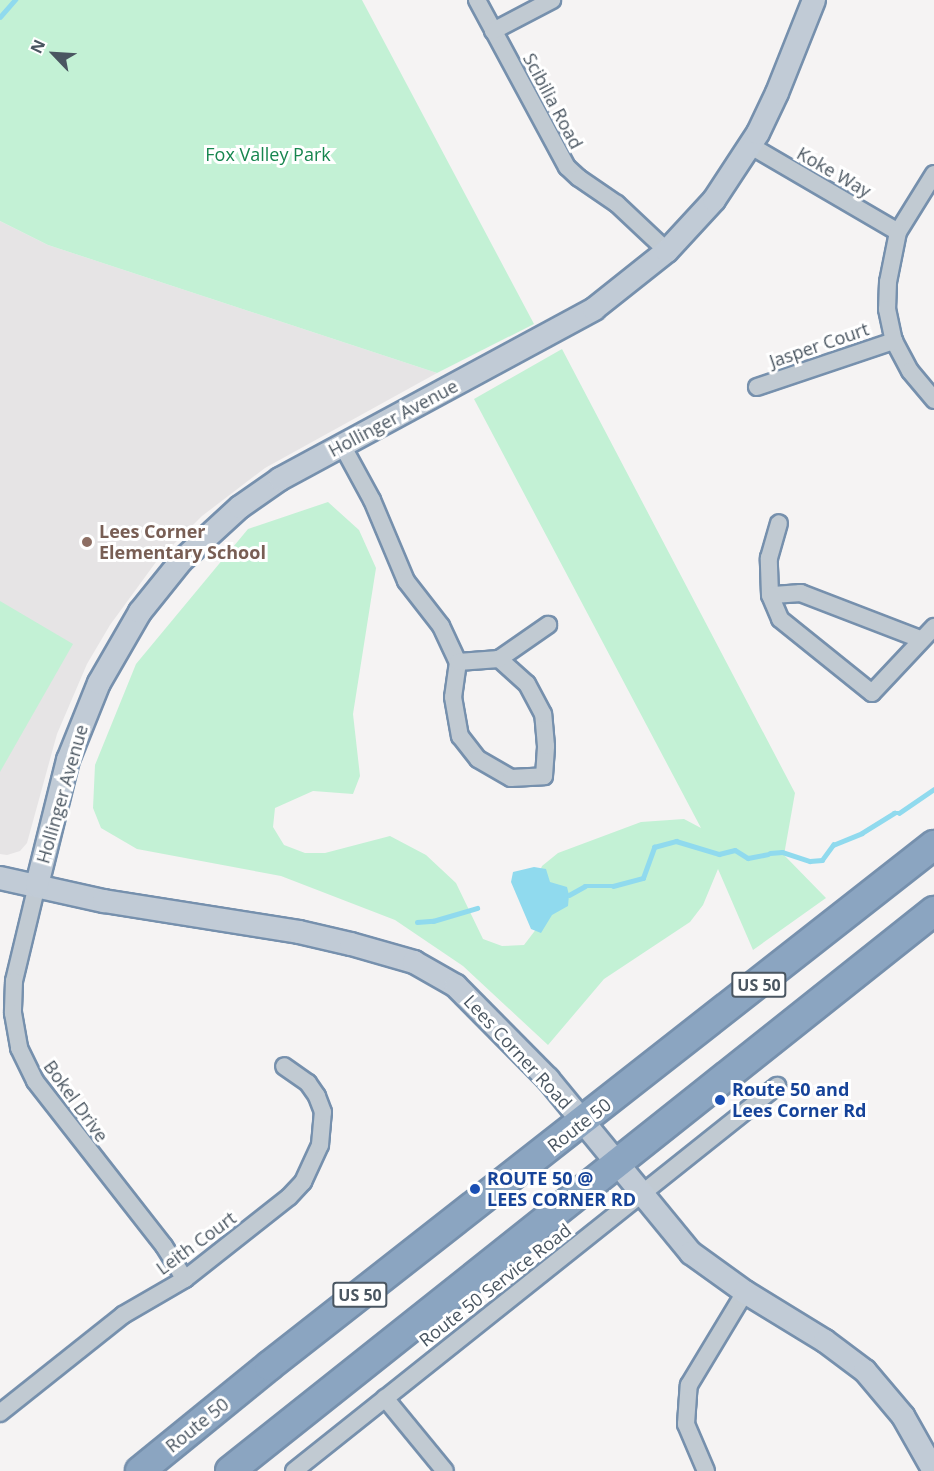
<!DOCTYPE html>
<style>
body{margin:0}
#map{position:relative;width:934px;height:1471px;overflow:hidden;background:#f5f3f3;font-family:"Open Sans",sans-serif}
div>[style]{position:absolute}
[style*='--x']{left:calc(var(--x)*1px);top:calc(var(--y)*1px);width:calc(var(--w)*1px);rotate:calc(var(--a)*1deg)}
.education>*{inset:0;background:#e6e4e5}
.green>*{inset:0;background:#c3f1d5}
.water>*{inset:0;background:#90daee}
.stream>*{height:4.5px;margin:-2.25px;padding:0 2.25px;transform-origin:2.25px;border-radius:2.25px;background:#90daee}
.roads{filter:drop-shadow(2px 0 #7690ad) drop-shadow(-2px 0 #7690ad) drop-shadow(0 2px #7690ad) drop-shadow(0 -2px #7690ad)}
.street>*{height:16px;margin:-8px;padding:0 8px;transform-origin:8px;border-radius:8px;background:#c1cad2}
.secondary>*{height:22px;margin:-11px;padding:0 11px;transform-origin:11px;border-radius:11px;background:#c1cbd6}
.highway>*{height:28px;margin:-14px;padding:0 14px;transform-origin:14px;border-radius:14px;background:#8ba5c1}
.dots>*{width:16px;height:16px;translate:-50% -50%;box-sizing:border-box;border:3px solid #fff;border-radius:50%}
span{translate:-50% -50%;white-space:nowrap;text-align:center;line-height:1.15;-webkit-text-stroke:6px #fff;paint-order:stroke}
.shield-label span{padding:2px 4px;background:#fff;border:2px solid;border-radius:4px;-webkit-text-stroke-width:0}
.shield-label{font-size:16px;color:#4a5661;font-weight:700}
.street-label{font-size:18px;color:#4a5661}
.park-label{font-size:18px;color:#17864f}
.education-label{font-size:18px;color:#785e54;font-weight:700}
.left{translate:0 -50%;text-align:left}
.transit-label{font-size:18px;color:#164399;font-weight:700}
.north{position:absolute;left:24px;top:24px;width:60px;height:60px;-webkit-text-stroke:4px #fff;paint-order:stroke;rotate:295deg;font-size:16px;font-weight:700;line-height:24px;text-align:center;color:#4a5661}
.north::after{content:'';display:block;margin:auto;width:21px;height:27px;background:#4a5661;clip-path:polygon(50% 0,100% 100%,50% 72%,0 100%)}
</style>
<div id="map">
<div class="education">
<i style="clip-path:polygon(0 221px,48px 245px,437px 373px,265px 468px,202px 516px,156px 562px,110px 625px,87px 664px,57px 734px,27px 843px,20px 851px,7px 855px,0 854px)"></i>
</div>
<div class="green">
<i style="clip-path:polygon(0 0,362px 0,534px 324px,437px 373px,48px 245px,0 221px)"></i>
<i style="clip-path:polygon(562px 349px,795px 793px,784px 855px,826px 898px,753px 950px,718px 869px,703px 905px,690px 922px,604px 979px,548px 1045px,463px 966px,395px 920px,281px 876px,137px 849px,101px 828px,93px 808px,95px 765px,136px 664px,248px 529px,328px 502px,359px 530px,376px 568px,353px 714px,360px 776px,353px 794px,313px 791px,275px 808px,273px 827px,284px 845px,305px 853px,325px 853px,390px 836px,426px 855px,456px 883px,483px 939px,502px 946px,524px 945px,537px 928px,534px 885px,542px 866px,558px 853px,641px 822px,684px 819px,701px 828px,474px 399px)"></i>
<i style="clip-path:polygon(0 601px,73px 644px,0 772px)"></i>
</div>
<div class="water">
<i style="clip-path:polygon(534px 867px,546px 869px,550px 882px,567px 887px,569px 895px,568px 906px,552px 915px,541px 933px,531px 929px,511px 882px,513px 872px)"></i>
</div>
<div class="stream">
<i style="--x:0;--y:17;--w:23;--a:-49"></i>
<i style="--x:770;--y:853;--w:12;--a:-5"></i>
<i style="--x:782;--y:852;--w:29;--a:18"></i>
<i style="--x:810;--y:861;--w:12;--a:-5"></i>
<i style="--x:822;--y:860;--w:19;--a:-54"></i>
<i style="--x:833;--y:845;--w:31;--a:-22"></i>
<i style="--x:862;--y:833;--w:38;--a:-32"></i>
<i style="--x:894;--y:813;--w:5;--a:0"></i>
<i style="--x:899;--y:813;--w:42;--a:-34.4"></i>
<i style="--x:569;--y:895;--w:18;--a:-29"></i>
<i style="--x:585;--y:886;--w:28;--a:0"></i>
<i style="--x:613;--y:886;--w:31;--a:-15"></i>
<i style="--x:643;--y:878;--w:33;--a:-70"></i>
<i style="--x:654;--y:847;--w:23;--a:-15"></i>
<i style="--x:676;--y:841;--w:45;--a:16.8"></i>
<i style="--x:719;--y:854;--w:16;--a:-14"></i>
<i style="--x:735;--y:850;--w:15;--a:32"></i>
<i style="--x:748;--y:858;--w:20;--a:-11"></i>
<i style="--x:417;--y:922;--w:16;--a:-4"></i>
<i style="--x:433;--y:921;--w:46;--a:-16.5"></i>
</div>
<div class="roads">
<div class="street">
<i style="--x:477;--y:0;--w:190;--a:61.7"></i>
<i style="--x:567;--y:167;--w:16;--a:43"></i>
<i style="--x:579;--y:178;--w:46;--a:34.4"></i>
<i style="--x:617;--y:204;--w:69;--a:43.2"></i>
<i style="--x:493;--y:31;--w:67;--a:-27.7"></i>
<i style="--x:751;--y:146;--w:170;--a:30.3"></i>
<i style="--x:934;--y:174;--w:68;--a:121.8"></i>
<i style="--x:898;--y:232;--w:51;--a:101.3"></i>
<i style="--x:888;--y:282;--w:27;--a:92"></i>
<i style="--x:887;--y:309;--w:33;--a:78"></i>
<i style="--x:894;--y:341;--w:34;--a:62"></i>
<i style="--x:910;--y:371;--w:38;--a:50"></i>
<i style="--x:757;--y:387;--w:145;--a:-18.6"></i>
<i style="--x:342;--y:445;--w:63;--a:61.4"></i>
<i style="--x:372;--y:500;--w:88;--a:67.2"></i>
<i style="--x:406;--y:581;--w:57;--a:52.1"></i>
<i style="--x:441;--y:626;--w:40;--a:65"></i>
<i style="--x:458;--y:662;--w:35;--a:98"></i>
<i style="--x:453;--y:697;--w:40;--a:80"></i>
<i style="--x:460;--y:736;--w:29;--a:52"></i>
<i style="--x:478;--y:759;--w:38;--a:30"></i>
<i style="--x:511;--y:778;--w:33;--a:-3"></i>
<i style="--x:544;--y:776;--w:30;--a:-86"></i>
<i style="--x:546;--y:746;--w:32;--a:-95"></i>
<i style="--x:543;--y:714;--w:34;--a:-118"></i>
<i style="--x:527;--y:684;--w:38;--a:-138"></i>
<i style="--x:499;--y:659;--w:41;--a:175.8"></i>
<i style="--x:770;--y:595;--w:37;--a:-92"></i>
<i style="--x:769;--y:558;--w:36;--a:-74"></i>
<i style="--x:920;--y:639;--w:128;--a:-158.9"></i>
<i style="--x:801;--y:593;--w:31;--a:176"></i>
<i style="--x:770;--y:595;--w:26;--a:67"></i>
<i style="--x:780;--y:619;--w:118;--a:38.8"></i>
<i style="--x:872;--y:693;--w:91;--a:-46.8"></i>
<i style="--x:499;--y:659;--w:60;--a:-34.8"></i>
<i style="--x:37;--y:885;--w:99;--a:103.5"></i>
<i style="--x:14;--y:981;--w:32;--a:92"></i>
<i style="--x:13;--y:1013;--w:36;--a:80"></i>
<i style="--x:19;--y:1048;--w:37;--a:64"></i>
<i style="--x:35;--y:1081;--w:209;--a:52"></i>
<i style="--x:164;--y:1246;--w:39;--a:58"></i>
<i style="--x:385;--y:1398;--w:94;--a:50.6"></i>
<i style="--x:0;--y:1413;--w:157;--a:-38.5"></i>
<i style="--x:123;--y:1315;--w:72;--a:-30.1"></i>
<i style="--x:185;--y:1279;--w:132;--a:-38.3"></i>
<i style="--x:289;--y:1197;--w:21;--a:-47"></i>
<i style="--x:303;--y:1182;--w:41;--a:-65.3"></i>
<i style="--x:320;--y:1145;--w:33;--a:-85"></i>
<i style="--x:323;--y:1112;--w:17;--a:-111"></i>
<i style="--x:317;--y:1096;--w:16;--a:-125"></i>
<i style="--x:308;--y:1083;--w:29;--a:-145"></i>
<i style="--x:294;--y:1471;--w:618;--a:-38.56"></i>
<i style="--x:706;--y:1471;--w:51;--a:-113.1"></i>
<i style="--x:686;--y:1424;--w:39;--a:-86"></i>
<i style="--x:689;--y:1385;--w:109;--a:-58.9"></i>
</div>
<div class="secondary">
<i style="--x:0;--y:878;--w:107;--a:12.5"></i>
<i style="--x:104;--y:901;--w:197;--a:9"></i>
<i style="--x:299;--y:932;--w:53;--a:13"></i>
<i style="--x:351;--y:944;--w:66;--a:15.9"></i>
<i style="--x:414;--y:962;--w:48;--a:29.7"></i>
<i style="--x:456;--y:986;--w:131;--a:45.3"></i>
<i style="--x:548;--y:1079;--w:225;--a:50.6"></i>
<i style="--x:691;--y:1253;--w:67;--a:35.8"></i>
<i style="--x:745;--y:1292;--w:94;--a:31.5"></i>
<i style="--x:825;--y:1341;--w:50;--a:36.9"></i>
<i style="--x:865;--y:1371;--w:59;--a:49.8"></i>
<i style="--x:903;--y:1416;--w:63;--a:60.6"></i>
<i style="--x:37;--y:885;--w:129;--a:-76.1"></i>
<i style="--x:68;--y:760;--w:83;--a:-68.1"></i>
<i style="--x:99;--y:683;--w:82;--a:-60"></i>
<i style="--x:140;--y:612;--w:65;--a:-51.2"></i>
<i style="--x:181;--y:561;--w:80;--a:-42.5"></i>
<i style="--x:240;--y:507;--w:49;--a:-35"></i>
<i style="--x:280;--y:479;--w:357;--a:-28.4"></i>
<i style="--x:594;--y:309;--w:93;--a:-38.5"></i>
<i style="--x:667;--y:251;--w:69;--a:-47.3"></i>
<i style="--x:714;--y:200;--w:80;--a:-56.7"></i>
<i style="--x:758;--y:133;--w:44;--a:-64.6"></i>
<i style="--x:777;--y:93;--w:100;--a:-68.3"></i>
</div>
<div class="highway">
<i style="--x:140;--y:1471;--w:166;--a:-39.1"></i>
<i style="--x:269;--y:1366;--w:845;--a:-38.08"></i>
<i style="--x:230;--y:1471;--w:900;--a:-38.5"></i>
</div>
</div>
<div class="dots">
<i style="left:87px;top:542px;background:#8d6e63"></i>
<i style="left:720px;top:1100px;background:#1a4fb4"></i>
<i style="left:475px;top:1189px;background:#1a4fb4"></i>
</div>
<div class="shield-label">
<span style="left:759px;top:985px">US 50</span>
<span style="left:360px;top:1295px">US 50</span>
</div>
<div class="street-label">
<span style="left:553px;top:101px;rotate:62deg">Scibilia Road</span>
<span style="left:834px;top:172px;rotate:30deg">Koke Way</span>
<span style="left:819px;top:345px;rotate:-19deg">Jasper Court</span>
<span style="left:393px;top:418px;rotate:-28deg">Hollinger Avenue</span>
<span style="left:62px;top:794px;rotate:-74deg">Hollinger Avenue</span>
<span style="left:518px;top:1052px;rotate:47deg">Lees Corner Road</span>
<span style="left:76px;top:1101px;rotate:54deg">Bokel Drive</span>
<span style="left:579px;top:1125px;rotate:-38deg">Route 50</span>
<span style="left:196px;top:1243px;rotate:-36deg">Leith Court</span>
<span style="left:495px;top:1285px;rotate:-38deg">Route 50 Service Road</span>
<span style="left:197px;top:1425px;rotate:-39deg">Route 50</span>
</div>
<div class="park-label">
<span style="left:268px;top:154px">Fox Valley Park</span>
</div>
<div class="education-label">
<span class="left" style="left:99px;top:542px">Lees Corner<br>Elementary School</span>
</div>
<div class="transit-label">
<span class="left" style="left:732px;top:1100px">Route 50 and<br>Lees Corner Rd</span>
<span class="left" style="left:487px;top:1189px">ROUTE 50 @<br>LEES CORNER RD</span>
</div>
<div class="north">N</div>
</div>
